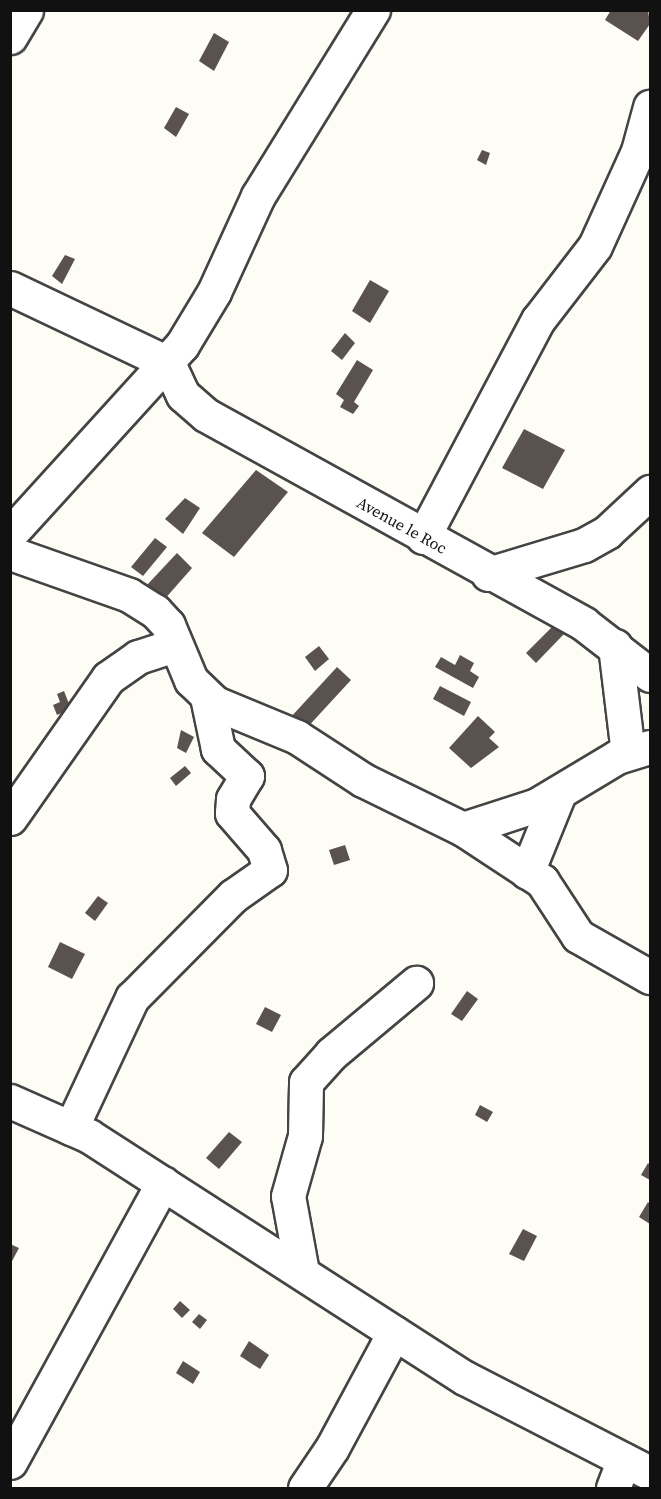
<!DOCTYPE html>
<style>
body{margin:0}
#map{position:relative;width:661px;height:1499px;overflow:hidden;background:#fefdf5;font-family:"Source Serif 4",serif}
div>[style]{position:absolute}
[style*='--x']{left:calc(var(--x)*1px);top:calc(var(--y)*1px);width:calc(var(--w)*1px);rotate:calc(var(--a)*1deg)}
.building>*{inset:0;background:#59524e}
.roads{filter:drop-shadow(2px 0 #444) drop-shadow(-2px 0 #444) drop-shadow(0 2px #444) drop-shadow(0 -2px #444)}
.minor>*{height:33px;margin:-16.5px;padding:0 16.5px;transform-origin:16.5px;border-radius:16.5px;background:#fff}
span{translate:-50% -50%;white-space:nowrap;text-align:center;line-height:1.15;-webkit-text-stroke:6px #fff;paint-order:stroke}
.street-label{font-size:16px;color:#111}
.frame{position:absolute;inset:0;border:12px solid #111;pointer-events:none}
</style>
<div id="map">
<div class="building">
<i style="clip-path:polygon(611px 10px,648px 10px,650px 24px,638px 41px,605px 20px)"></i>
<i style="clip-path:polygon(214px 33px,229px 42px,214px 71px,199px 61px)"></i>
<i style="clip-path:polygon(176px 107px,189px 114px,176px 137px,164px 128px)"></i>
<i style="clip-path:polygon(482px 150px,490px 153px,486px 165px,477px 160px)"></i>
<i style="clip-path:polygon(65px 255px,75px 259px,62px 284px,52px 276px)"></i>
<i style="clip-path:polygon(370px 280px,389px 291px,370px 323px,352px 311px)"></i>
<i style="clip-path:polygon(345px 333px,355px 343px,342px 360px,331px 351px)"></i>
<i style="clip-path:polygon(357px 360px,373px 370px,354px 402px,359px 406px,353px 414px,340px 407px,344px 400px,336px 394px)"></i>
<i style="clip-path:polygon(524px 429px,565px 450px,543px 489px,502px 468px)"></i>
<i style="clip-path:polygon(256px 470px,288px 492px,234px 557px,202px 533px)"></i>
<i style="clip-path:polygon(185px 498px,200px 508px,183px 534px,165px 519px)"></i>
<i style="clip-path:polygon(155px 538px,167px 547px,143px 576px,131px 567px)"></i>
<i style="clip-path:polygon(177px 553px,192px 568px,163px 601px,147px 585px)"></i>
<i style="clip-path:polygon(554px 625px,564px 634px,536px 663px,526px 653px)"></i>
<i style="clip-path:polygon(319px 646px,329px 659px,315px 671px,305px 657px)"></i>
<i style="clip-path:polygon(460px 655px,474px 663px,470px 671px,479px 677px,473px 688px,435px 667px,441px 657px,455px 665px)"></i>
<i style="clip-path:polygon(337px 667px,351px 680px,304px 731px,290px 718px)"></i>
<i style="clip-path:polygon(440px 686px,471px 702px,464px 716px,433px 699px)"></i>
<i style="clip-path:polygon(64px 691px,71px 709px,57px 715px,53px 705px,60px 702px,57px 694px)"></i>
<i style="clip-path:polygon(478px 716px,495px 732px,489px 738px,499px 747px,471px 768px,449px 748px)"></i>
<i style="clip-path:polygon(181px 730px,194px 737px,186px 753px,177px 748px)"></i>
<i style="clip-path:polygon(185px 766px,191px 773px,176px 786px,170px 778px)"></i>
<i style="clip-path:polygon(345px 845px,350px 860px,334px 865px,329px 850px)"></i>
<i style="clip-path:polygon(98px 896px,108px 903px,95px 921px,85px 913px)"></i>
<i style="clip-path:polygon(60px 942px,85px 954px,72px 979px,48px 967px)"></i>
<i style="clip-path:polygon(467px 991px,478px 999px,462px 1021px,451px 1014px)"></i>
<i style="clip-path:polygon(265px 1007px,281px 1015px,272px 1032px,256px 1024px)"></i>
<i style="clip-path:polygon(480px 1105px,493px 1112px,487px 1122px,475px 1115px)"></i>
<i style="clip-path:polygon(229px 1132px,242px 1142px,219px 1169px,206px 1158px)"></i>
<i style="clip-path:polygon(648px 1163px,650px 1165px,650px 1180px,641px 1175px)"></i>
<i style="clip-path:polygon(648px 1202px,650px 1204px,650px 1224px,639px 1217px)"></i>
<i style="clip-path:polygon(523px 1229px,537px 1236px,524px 1261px,509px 1254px)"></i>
<i style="clip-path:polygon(10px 1244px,19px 1248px,10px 1265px)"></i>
<i style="clip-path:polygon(180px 1301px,190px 1310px,182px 1318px,173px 1309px)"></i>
<i style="clip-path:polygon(199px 1314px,207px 1320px,200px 1329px,192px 1322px)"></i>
<i style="clip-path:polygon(249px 1341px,269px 1355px,260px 1369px,240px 1356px)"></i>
<i style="clip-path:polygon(183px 1361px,200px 1372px,193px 1384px,176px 1373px)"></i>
</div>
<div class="roads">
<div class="minor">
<i style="--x:10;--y:37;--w:31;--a:-59"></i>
<i style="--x:10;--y:288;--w:175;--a:25.4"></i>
<i style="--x:168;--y:363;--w:35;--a:65"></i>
<i style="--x:183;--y:395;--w:30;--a:41"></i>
<i style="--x:206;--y:415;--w:432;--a:28.9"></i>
<i style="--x:584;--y:624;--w:83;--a:37.7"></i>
<i style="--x:10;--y:534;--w:256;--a:-47.7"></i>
<i style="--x:182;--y:345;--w:62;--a:-58.9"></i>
<i style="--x:214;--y:292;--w:106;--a:-65.4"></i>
<i style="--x:258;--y:196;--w:219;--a:-58.3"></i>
<i style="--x:423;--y:537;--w:246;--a:-62.1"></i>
<i style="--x:538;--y:320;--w:93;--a:-52.4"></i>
<i style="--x:595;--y:246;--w:104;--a:-65.6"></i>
<i style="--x:638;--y:151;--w:46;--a:-74.7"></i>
<i style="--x:10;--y:553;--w:126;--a:19.4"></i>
<i style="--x:129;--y:595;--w:31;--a:32"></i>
<i style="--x:155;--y:611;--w:19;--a:47"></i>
<i style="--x:168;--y:625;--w:60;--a:67.3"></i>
<i style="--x:191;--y:680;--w:33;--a:44"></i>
<i style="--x:215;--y:703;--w:89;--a:22.5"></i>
<i style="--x:297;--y:737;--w:79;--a:33.1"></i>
<i style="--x:363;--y:780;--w:111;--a:26.1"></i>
<i style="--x:463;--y:829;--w:95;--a:33.4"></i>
<i style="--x:542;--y:881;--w:66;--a:56.8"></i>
<i style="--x:578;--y:936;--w:83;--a:29.7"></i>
<i style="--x:488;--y:574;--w:100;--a:-16.8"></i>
<i style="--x:584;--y:545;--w:26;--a:-29"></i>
<i style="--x:607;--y:532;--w:59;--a:-42.9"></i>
<i style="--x:615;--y:646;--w:108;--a:83.1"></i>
<i style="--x:10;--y:818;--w:171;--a:-55"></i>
<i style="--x:108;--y:678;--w:37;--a:-35"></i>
<i style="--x:138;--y:657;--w:38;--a:-18"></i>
<i style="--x:463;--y:829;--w:78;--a:-18"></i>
<i style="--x:537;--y:805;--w:93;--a:-31"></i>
<i style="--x:617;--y:757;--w:34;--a:-17"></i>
<i style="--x:527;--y:872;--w:85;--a:-67.9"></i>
<i style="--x:10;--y:1101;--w:86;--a:23.9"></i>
<i style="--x:89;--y:1136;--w:447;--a:32.8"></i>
<i style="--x:465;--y:1378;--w:208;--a:27.2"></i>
<i style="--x:71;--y:1128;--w:144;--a:-64.9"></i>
<i style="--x:132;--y:998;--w:144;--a:-45.3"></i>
<i style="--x:233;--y:896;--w:45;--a:-35.1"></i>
<i style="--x:270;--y:870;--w:21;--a:-107"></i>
<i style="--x:264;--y:850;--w:49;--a:-130.9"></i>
<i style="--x:232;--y:813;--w:14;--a:-86"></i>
<i style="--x:233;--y:799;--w:27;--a:-59"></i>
<i style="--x:247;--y:776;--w:40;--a:-137"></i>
<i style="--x:218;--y:749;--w:53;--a:-101.9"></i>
<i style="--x:302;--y:1272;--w:77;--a:-100.4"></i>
<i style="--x:288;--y:1196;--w:62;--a:-74.2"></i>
<i style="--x:305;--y:1136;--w:54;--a:-88.9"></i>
<i style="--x:306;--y:1082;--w:38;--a:-48"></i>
<i style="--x:331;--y:1054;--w:111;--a:-39.9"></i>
<i style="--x:10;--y:1462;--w:318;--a:-61.3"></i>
<i style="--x:305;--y:1488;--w:48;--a:-56"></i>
<i style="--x:332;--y:1448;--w:131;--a:-61.7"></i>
<i style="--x:613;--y:1488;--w:30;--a:-69"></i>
</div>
</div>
<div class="street-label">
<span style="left:402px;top:525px;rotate:29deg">Avenue le Roc</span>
</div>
<div class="frame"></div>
</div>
